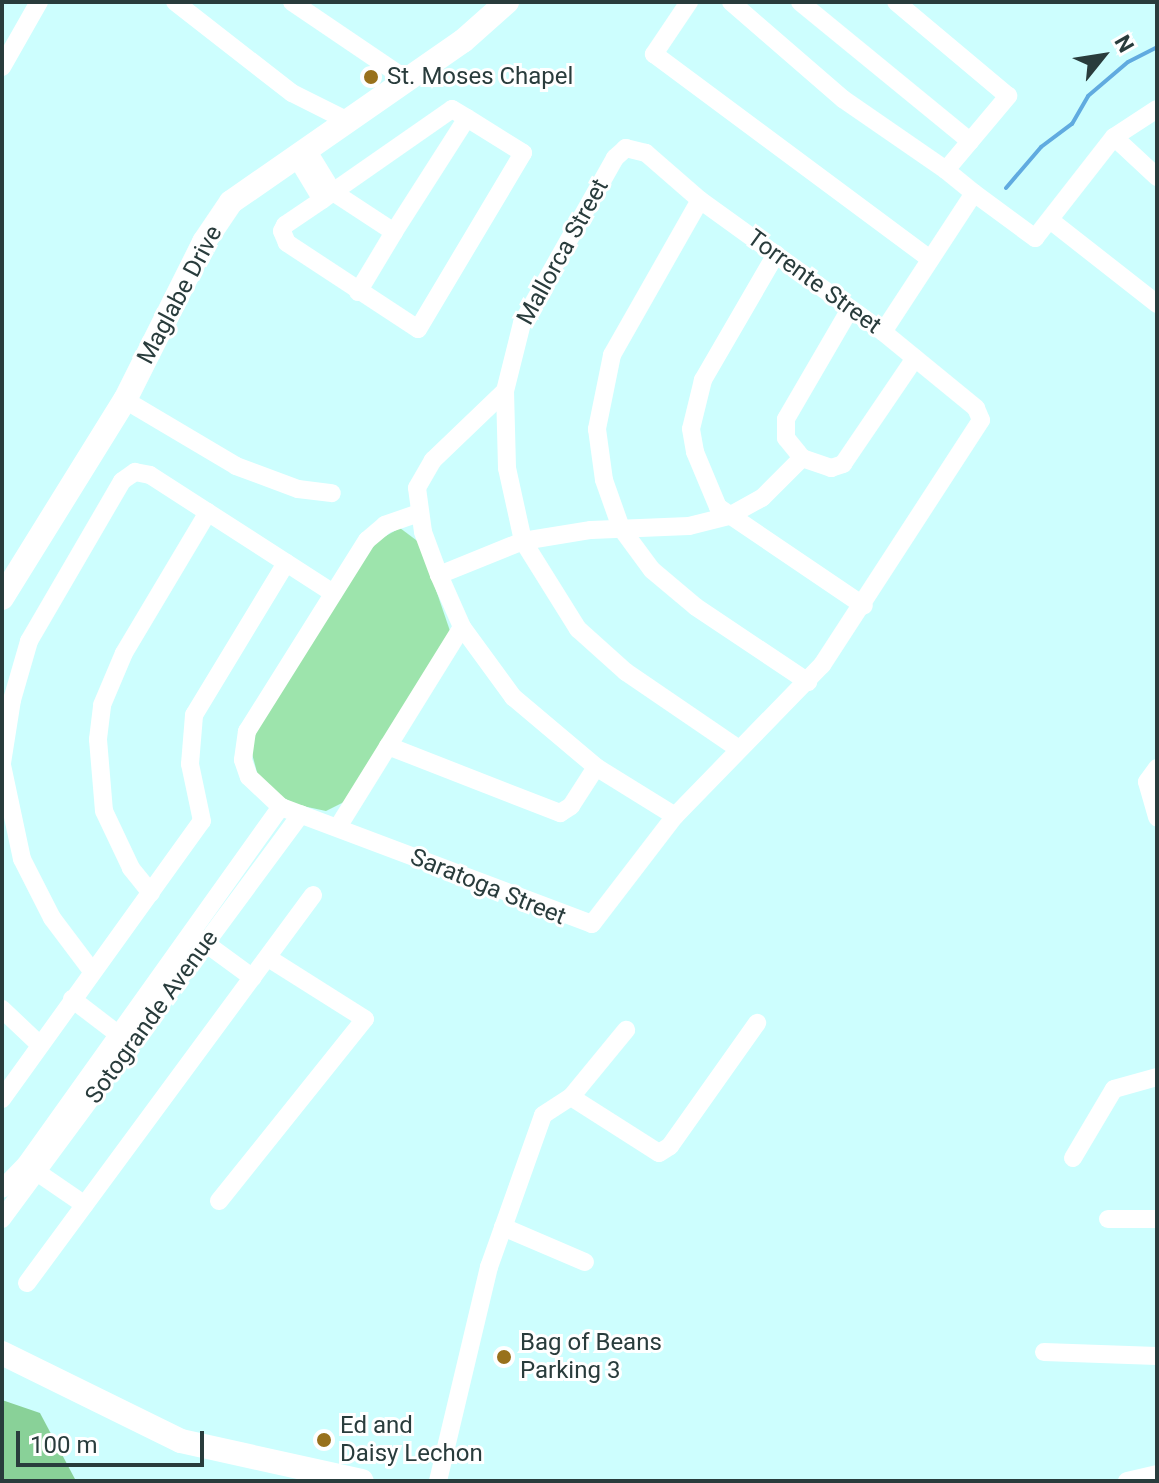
<!DOCTYPE html>
<style>
body{margin:0}
#map{position:relative;width:1159px;height:1483px;overflow:hidden;background:#cdfefe;font-family:Roboto,sans-serif}
div>[style]{position:absolute}
[style*='--x']{left:calc(var(--x)*1px);top:calc(var(--y)*1px);width:calc(var(--w)*1px);rotate:calc(var(--a)*1deg)}
.green>*{inset:0;background:#9de4ac}
.forest>*{inset:0;background:#89d198}
.stream>*{height:4px;margin:-2px;padding:0 2px;transform-origin:2px;border-radius:2px;background:#60abe0}
.minor>*{height:18px;margin:-9px;padding:0 9px;transform-origin:9px;border-radius:9px;background:#fff}
.major>*{height:24px;margin:-12px;padding:0 12px;transform-origin:12px;border-radius:12px;background:#fff}
.dots>*{width:22px;height:22px;translate:-50% -50%;box-sizing:border-box;border:4px solid #fff;border-radius:50%}
span{translate:-50% -50%;white-space:nowrap;text-align:center;line-height:1.15;-webkit-text-stroke:6px #fff;paint-order:stroke}
.poi-label{font-size:24px;color:#293c3c}
.left{translate:0 -50%;text-align:left}
.street-label{font-size:24px;color:#293c3c}
.frame{position:absolute;inset:0;border:4px solid #293c3c;pointer-events:none}
.north{position:absolute;left:1063px;top:16px;width:80px;height:80px;-webkit-text-stroke:6px #fff;paint-order:stroke;rotate:60deg;font-size:22px;font-weight:700;line-height:32px;text-align:center;color:#293c3c}
.north::after{content:'';display:block;margin:auto;width:28px;height:36px;background:#293c3c;clip-path:polygon(50% 0,100% 100%,50% 72%,0 100%)}
.scale{position:absolute;left:16px;top:1431px;width:188px;height:36px;box-sizing:border-box;border:4px solid #293c3c;border-top:0;padding-left:10px;font-size:24px;line-height:28px;white-space:nowrap;color:#293c3c;-webkit-text-stroke:6px #fff;paint-order:stroke}
</style>
<div id="map">
<div class="green">
<i style="clip-path:polygon(400px 528px,420px 543px,450px 631px,346px 801px,326px 811px,298px 805px,272px 793px,258px 776px,251px 750px,257px 726px,375px 542px)"></i>
</div>
<div class="forest">
<i style="clip-path:polygon(2px 1400px,40px 1413px,76px 1481px,2px 1481px)"></i>
</div>
<div class="stream">
<i style="--x:1006;--y:188;--w:54;--a:-49.5"></i>
<i style="--x:1041;--y:147;--w:39;--a:-37"></i>
<i style="--x:1072;--y:124;--w:32;--a:-60"></i>
<i style="--x:1088;--y:96;--w:52;--a:-40.4"></i>
<i style="--x:1128;--y:62;--w:33;--a:-27"></i>
</div>
<div class="minor">
<i style="--x:175;--y:2;--w:148;--a:37.9"></i>
<i style="--x:292;--y:93;--w:60;--a:26.6"></i>
<i style="--x:292;--y:2;--w:139;--a:34.1"></i>
<i style="--x:689;--y:2;--w:63;--a:123.9"></i>
<i style="--x:654;--y:54;--w:344;--a:36.6"></i>
<i style="--x:731;--y:2;--w:148;--a:40.9"></i>
<i style="--x:843;--y:99;--w:125;--a:34.6"></i>
<i style="--x:946;--y:170;--w:97;--a:-50"></i>
<i style="--x:1008;--y:96;--w:146;--a:-140"></i>
<i style="--x:800;--y:2;--w:220;--a:39.3"></i>
<i style="--x:2;--y:67;--w:75;--a:-60.4"></i>
<i style="--x:1114;--y:137;--w:59;--a:42.9"></i>
<i style="--x:306;--y:148;--w:52;--a:58.5"></i>
<i style="--x:333;--y:192;--w:73;--a:33.3"></i>
<i style="--x:394;--y:232;--w:135;--a:-57.4"></i>
<i style="--x:467;--y:118;--w:66;--a:32"></i>
<i style="--x:523;--y:153;--w:205;--a:120.8"></i>
<i style="--x:418;--y:329;--w:157;--a:-146.7"></i>
<i style="--x:287;--y:243;--w:13;--a:-113"></i>
<i style="--x:282;--y:231;--w:7;--a:-63"></i>
<i style="--x:285;--y:225;--w:45;--a:-34"></i>
<i style="--x:322;--y:200;--w:14;--a:-36"></i>
<i style="--x:333;--y:192;--w:145;--a:-34.9"></i>
<i style="--x:452;--y:109;--w:17;--a:31"></i>
<i style="--x:295;--y:155;--w:52;--a:59"></i>
<i style="--x:974;--y:193;--w:76;--a:36.4"></i>
<i style="--x:1035;--y:238;--w:128;--a:-52"></i>
<i style="--x:1114;--y:137;--w:51;--a:-33.1"></i>
<i style="--x:700;--y:200;--w:178;--a:119.6"></i>
<i style="--x:612;--y:355;--w:76;--a:101.5"></i>
<i style="--x:597;--y:429;--w:51;--a:82.2"></i>
<i style="--x:604;--y:480;--w:51;--a:70.5"></i>
<i style="--x:621;--y:528;--w:52;--a:53.6"></i>
<i style="--x:652;--y:570;--w:57;--a:40.1"></i>
<i style="--x:696;--y:607;--w:135;--a:33.8"></i>
<i style="--x:1050;--y:220;--w:136;--a:38.1"></i>
<i style="--x:776;--y:254;--w:146;--a:120.1"></i>
<i style="--x:703;--y:380;--w:50;--a:103.8"></i>
<i style="--x:691;--y:429;--w:23;--a:80"></i>
<i style="--x:695;--y:452;--w:60;--a:67.3"></i>
<i style="--x:718;--y:507;--w:176;--a:34.1"></i>
<i style="--x:358;--y:292;--w:70;--a:-59"></i>
<i style="--x:850;--y:309;--w:127;--a:120.2"></i>
<i style="--x:786;--y:419;--w:19;--a:90"></i>
<i style="--x:786;--y:438;--w:26;--a:51"></i>
<i style="--x:802;--y:458;--w:31;--a:19"></i>
<i style="--x:831;--y:468;--w:13;--a:-18"></i>
<i style="--x:843;--y:464;--w:128;--a:-55.8"></i>
<i style="--x:883;--y:332;--w:166;--a:-56.8"></i>
<i style="--x:974;--y:193;--w:36;--a:-141"></i>
<i style="--x:505;--y:391;--w:100;--a:136.2"></i>
<i style="--x:433;--y:460;--w:32;--a:120"></i>
<i style="--x:417;--y:488;--w:44;--a:82.2"></i>
<i style="--x:423;--y:532;--w:46;--a:69.6"></i>
<i style="--x:439;--y:575;--w:57;--a:66.1"></i>
<i style="--x:462;--y:627;--w:87;--a:53.9"></i>
<i style="--x:513;--y:697;--w:109;--a:40.1"></i>
<i style="--x:596;--y:767;--w:93;--a:31.8"></i>
<i style="--x:125;--y:400;--w:129;--a:30.7"></i>
<i style="--x:236;--y:466;--w:66;--a:20.4"></i>
<i style="--x:298;--y:489;--w:34;--a:7"></i>
<i style="--x:419;--y:513;--w:36;--a:161"></i>
<i style="--x:385;--y:525;--w:23;--a:140"></i>
<i style="--x:367;--y:540;--w:226;--a:122.1"></i>
<i style="--x:247;--y:731;--w:29;--a:98"></i>
<i style="--x:243;--y:760;--w:18;--a:71"></i>
<i style="--x:249;--y:777;--w:44;--a:43.2"></i>
<i style="--x:281;--y:807;--w:332;--a:20.6"></i>
<i style="--x:592;--y:924;--w:136;--a:-52.5"></i>
<i style="--x:675;--y:816;--w:211;--a:-45.8"></i>
<i style="--x:822;--y:665;--w:292;--a:-57"></i>
<i style="--x:981;--y:420;--w:13;--a:-113"></i>
<i style="--x:976;--y:408;--w:120;--a:-140.7"></i>
<i style="--x:883;--y:332;--w:226;--a:-144.2"></i>
<i style="--x:700;--y:200;--w:72;--a:-139"></i>
<i style="--x:646;--y:153;--w:21;--a:-166"></i>
<i style="--x:626;--y:148;--w:15;--a:138"></i>
<i style="--x:615;--y:158;--w:189;--a:119.4"></i>
<i style="--x:522;--y:323;--w:70;--a:104"></i>
<i style="--x:505;--y:391;--w:77;--a:88.5"></i>
<i style="--x:507;--y:468;--w:75;--a:77.6"></i>
<i style="--x:523;--y:541;--w:104;--a:58"></i>
<i style="--x:578;--y:629;--w:64;--a:41.9"></i>
<i style="--x:626;--y:672;--w:137;--a:34.3"></i>
<i style="--x:439;--y:575;--w:91;--a:-22"></i>
<i style="--x:523;--y:541;--w:69;--a:-9.2"></i>
<i style="--x:591;--y:530;--w:98;--a:-2.3"></i>
<i style="--x:689;--y:526;--w:41;--a:-14"></i>
<i style="--x:729;--y:516;--w:38;--a:-29"></i>
<i style="--x:762;--y:498;--w:57;--a:-45"></i>
<i style="--x:388;--y:746;--w:185;--a:21.3"></i>
<i style="--x:560;--y:813;--w:13;--a:-32"></i>
<i style="--x:571;--y:806;--w:46;--a:-57.3"></i>
<i style="--x:2;--y:763;--w:64;--a:-81"></i>
<i style="--x:12;--y:700;--w:61;--a:-73.9"></i>
<i style="--x:29;--y:641;--w:185;--a:-59.8"></i>
<i style="--x:122;--y:481;--w:16;--a:-35"></i>
<i style="--x:135;--y:472;--w:15;--a:11"></i>
<i style="--x:150;--y:475;--w:218;--a:32.8"></i>
<i style="--x:2;--y:765;--w:96;--a:78"></i>
<i style="--x:22;--y:859;--w:66;--a:63"></i>
<i style="--x:52;--y:918;--w:66;--a:53"></i>
<i style="--x:1157;--y:768;--w:17;--a:126"></i>
<i style="--x:1147;--y:782;--w:37;--a:74"></i>
<i style="--x:338;--y:827;--w:235;--a:-58.2"></i>
<i style="--x:151;--y:893;--w:32;--a:-129"></i>
<i style="--x:131;--y:868;--w:63;--a:-115.3"></i>
<i style="--x:104;--y:811;--w:72;--a:-94.8"></i>
<i style="--x:98;--y:739;--w:34;--a:-83"></i>
<i style="--x:102;--y:705;--w:56;--a:-67.1"></i>
<i style="--x:124;--y:653;--w:164;--a:-59.2"></i>
<i style="--x:197;--y:937;--w:69;--a:36.2"></i>
<i style="--x:72;--y:999;--w:69;--a:37.4"></i>
<i style="--x:2;--y:1009;--w:52;--a:43.5"></i>
<i style="--x:571;--y:1097;--w:87;--a:-50.6"></i>
<i style="--x:2;--y:1099;--w:342;--a:-54.3"></i>
<i style="--x:202;--y:821;--w:58;--a:-101.9"></i>
<i style="--x:190;--y:764;--w:49;--a:-85.3"></i>
<i style="--x:194;--y:715;--w:178;--a:-58.8"></i>
<i style="--x:1073;--y:1158;--w:80;--a:-59.3"></i>
<i style="--x:1114;--y:1089;--w:45;--a:-15.6"></i>
<i style="--x:31;--y:1168;--w:65;--a:34.4"></i>
<i style="--x:2;--y:1189;--w:35;--a:-46"></i>
<i style="--x:26;--y:1164;--w:439;--a:-54.5"></i>
<i style="--x:219;--y:1201;--w:233;--a:-51.3"></i>
<i style="--x:365;--y:1019;--w:115;--a:-147.8"></i>
<i style="--x:2;--y:1219;--w:503;--a:-53.56"></i>
<i style="--x:1108;--y:1219;--w:49;--a:0"></i>
<i style="--x:503;--y:1227;--w:89;--a:23.1"></i>
<i style="--x:27;--y:1283;--w:482;--a:-53.6"></i>
<i style="--x:1044;--y:1352;--w:113;--a:2"></i>
<i style="--x:438;--y:1481;--w:220;--a:-76.6"></i>
<i style="--x:489;--y:1267;--w:161;--a:-70.4"></i>
<i style="--x:543;--y:1115;--w:33;--a:-33"></i>
<i style="--x:571;--y:1097;--w:104;--a:32.5"></i>
<i style="--x:659;--y:1153;--w:13;--a:-32"></i>
<i style="--x:670;--y:1146;--w:151;--a:-54.7"></i>
<i style="--x:1127;--y:1481;--w:31;--a:-13"></i>
</div>
<div class="major">
<i style="--x:2;--y:598;--w:233;--a:-58.2"></i>
<i style="--x:125;--y:400;--w:177;--a:-63.4"></i>
<i style="--x:204;--y:242;--w:48;--a:-56"></i>
<i style="--x:231;--y:202;--w:282;--a:-34.8"></i>
<i style="--x:463;--y:41;--w:59;--a:-41.6"></i>
<i style="--x:2;--y:1353;--w:199;--a:26.2"></i>
<i style="--x:181;--y:1441;--w:185;--a:12.5"></i>
</div>
<div class="dots">
<i style="left:371px;top:77px;background:#98711c"></i>
<i style="left:504px;top:1357px;background:#98711c"></i>
<i style="left:324px;top:1440px;background:#98711c"></i>
</div>
<div class="poi-label">
<span class="left" style="left:387px;top:77px">St. Moses Chapel</span>
<span class="left" style="left:520px;top:1357px">Bag of Beans<br>Parking 3</span>
<span class="left" style="left:340px;top:1440px">Ed and<br>Daisy Lechon</span>
</div>
<div class="street-label">
<span style="left:563px;top:252px;rotate:-61deg">Mallorca Street</span>
<span style="left:814px;top:282px;rotate:36deg">Torrente Street</span>
<span style="left:180px;top:295px;rotate:-62deg">Maglabe Drive</span>
<span style="left:488px;top:887px;rotate:22deg">Saratoga Street</span>
<span style="left:152px;top:1017px;rotate:-54deg">Sotogrande Avenue</span>
</div>
<div class="frame"></div>
<div class="north">N</div>
<div class="scale">100 m</div>
</div>
